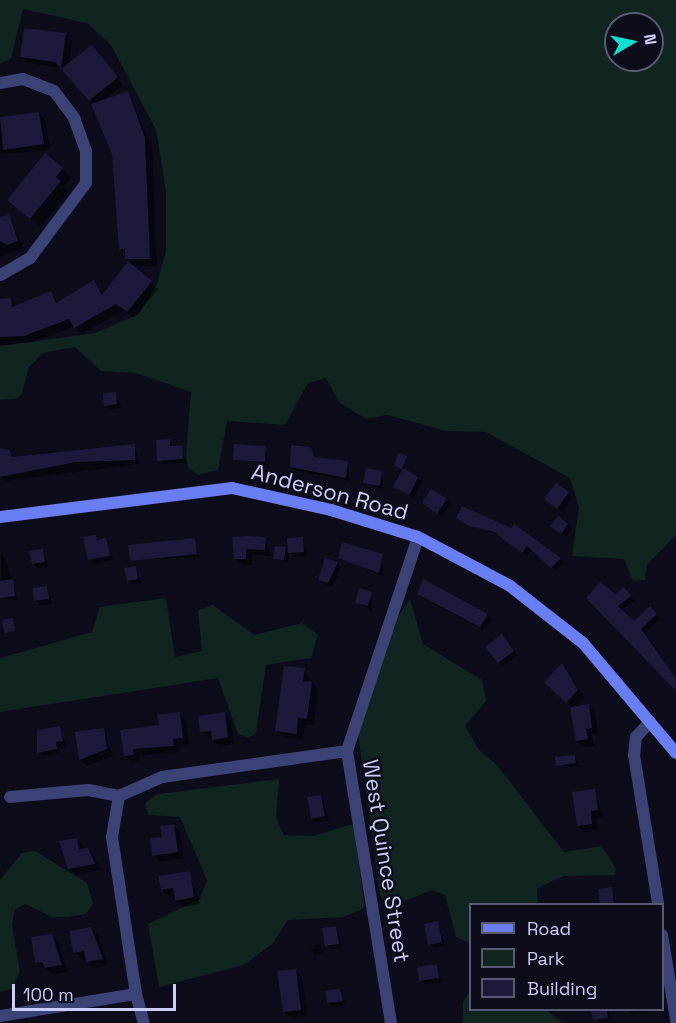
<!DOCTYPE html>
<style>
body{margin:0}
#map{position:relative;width:676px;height:1023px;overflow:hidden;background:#0c0c1b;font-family:"Space Grotesk",sans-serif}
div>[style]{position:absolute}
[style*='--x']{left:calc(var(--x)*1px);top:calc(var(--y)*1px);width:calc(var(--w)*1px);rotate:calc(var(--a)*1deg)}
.green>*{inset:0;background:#102420}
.shadow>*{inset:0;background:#0007}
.building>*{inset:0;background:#1b1a3a}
.street>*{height:12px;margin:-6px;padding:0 6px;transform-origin:6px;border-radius:6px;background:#3b4376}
.secondary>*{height:12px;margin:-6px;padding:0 6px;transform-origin:6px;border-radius:6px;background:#6a7ef3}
span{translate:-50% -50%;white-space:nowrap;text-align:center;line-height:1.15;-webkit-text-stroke:5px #0c0c1b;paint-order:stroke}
.street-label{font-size:22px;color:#cbcefb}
.legend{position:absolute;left:469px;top:903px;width:195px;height:108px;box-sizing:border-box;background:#0c0c1b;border:2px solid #585a75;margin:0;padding:8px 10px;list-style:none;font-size:18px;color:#cbcefb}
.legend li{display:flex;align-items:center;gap:12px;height:30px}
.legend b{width:30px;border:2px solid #585a75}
.north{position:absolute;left:604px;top:12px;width:60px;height:60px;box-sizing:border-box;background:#0c0c1b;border:2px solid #585a75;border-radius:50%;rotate:81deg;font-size:16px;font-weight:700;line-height:24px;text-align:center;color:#cbcefb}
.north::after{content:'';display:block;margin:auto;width:21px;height:27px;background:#12dfd1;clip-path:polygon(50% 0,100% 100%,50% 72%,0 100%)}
.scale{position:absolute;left:12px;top:984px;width:164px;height:27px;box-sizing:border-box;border:3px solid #cbcefb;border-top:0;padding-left:8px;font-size:18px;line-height:21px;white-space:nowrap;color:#cbcefb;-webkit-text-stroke:4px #0c0c1b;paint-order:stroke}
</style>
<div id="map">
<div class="green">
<i style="clip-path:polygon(evenodd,0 0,676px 0,676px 535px,647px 565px,645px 580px,633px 581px,624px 559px,572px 556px,579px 507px,570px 478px,486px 432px,446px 431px,387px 415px,366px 419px,339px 402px,326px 378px,308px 383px,285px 425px,227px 421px,218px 470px,198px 475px,188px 468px,186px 455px,191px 392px,136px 373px,101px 371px,75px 347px,43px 353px,29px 367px,22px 393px,16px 399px,0 400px,0 346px,95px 333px,139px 314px,157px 284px,166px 251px,166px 192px,156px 130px,111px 45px,87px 23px,23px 9px,11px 59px,0 64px,0 0,616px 24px,652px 24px,652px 60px,616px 60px,616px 24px)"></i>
<i style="clip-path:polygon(166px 598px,175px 657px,202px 651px,198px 610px,213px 605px,254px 635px,302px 623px,318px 635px,311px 658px,266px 665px,256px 733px,249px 738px,238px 734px,218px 678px,0 712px,0 658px,92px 632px,100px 607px)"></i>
<i style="clip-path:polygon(410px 599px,423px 644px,482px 680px,486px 701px,465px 726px,479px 750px,496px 764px,564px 852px,602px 846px,616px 869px,615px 875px,564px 876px,550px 882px,537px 889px,538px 904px,470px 904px,470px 943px,456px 937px,445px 895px,432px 890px,387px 908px,380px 895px,358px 734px,400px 613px)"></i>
<i style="clip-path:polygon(279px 779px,276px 818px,284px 835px,313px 836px,353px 824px,365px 908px,343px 917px,288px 920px,272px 944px,244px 965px,159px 987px,148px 924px,200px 899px,207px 880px,180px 817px,148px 815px,145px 803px,158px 794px)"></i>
<i style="clip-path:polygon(35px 851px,87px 883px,93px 904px,86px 914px,68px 917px,52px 917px,25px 904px,15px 909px,12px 925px,20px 972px,12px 989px,0 992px,0 880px,22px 853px)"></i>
<i style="clip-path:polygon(470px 991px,470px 1010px,546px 1010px,563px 1023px,463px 1023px,463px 1002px)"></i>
</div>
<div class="shadow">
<i style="clip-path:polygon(65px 34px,72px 41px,69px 65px,98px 53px,123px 85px,103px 100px,127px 92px,152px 146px,157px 266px,131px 266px,158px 289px,134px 318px,124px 310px,82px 334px,75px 326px,31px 342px,0 345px,0 301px,10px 299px,17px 306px,51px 293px,59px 303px,93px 282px,104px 296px,129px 261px,120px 248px,113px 154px,94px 104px,62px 68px,29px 63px,22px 56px)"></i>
<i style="clip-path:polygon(39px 113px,45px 120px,50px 150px,0 154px,0 119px)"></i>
<i style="clip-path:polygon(62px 169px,71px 178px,64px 187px,69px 192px,40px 227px,18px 209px)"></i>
<i style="clip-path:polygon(9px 216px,24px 248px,0 257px,0 219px)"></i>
<i style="clip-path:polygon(115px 393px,121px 408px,110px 409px,105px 405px)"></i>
<i style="clip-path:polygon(158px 442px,181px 447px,186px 463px,163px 464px)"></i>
<i style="clip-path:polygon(134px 445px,140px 464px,5px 481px,0 476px,0 453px,15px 458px,55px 450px,60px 455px)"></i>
<i style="clip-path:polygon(265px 447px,269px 465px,235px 459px)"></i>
<i style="clip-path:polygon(310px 448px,314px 457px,348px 463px,350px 481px,295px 470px,291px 466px)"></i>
<i style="clip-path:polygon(406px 458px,404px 469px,397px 467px)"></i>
<i style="clip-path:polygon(381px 472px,383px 489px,365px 483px)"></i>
<i style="clip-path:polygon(417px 478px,422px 482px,413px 498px,395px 486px)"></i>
<i style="clip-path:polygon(556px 485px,572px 498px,562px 512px,550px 503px)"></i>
<i style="clip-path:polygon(446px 500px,450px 504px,442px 517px,423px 503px)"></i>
<i style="clip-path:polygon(463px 508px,560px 559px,564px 563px,556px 571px,532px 549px,527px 556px,499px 535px,462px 522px,458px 518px)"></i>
<i style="clip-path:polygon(558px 518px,572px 529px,566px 537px,556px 530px)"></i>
<i style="clip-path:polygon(233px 538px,265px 538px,271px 556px,252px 555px,252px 565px,242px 565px,235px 558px)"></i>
<i style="clip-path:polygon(85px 539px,105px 540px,113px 560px,93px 564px)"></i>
<i style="clip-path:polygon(303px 539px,308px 556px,294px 557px,289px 552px)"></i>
<i style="clip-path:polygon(194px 540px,200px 557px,131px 560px)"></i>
<i style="clip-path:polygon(285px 548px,289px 552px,288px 563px,275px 558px)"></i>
<i style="clip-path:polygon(42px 551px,49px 566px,37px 568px,33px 563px)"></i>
<i style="clip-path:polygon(1px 554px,5px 558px,18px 600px,2px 598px)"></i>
<i style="clip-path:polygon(382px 555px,383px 576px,339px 557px)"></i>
<i style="clip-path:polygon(337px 563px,341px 567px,333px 586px,324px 584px,320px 579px)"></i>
<i style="clip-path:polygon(135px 568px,142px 583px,132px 584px,128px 580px)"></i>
<i style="clip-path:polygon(424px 581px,488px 615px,492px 620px,484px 630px,423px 598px,418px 594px)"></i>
<i style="clip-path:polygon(47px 588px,52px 603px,40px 605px,36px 600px)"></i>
<i style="clip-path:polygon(371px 593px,372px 610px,357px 602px)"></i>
<i style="clip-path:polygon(628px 593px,634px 601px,621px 611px,633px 623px,650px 608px,660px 619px,644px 634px,657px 648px,653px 651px,676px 680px,676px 689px,588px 597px)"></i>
<i style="clip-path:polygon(506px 640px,517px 655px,503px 666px,499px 662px)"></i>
<i style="clip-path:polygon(562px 665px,584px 697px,573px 708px,588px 706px,595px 713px,598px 734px,592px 735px,594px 746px,584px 747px,577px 741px,572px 708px,573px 708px,546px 682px)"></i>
<i style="clip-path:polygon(304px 670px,318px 690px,314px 725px,305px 724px,303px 739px,283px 737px,276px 730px)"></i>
<i style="clip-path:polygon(179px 714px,186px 721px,189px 744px,179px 745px,180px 752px,139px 756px,140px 761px,132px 762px,125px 756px,122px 731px,160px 726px)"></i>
<i style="clip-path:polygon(224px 714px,231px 720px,234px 744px,220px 746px,201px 731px)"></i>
<i style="clip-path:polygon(59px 727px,66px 745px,59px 746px,60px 753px,42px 756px,38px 752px)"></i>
<i style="clip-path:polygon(103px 729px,113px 756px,87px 766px,80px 760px)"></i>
<i style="clip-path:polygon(575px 756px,580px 767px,558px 765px)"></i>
<i style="clip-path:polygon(594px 791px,604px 817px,596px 818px,598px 830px,585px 832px,578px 825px)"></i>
<i style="clip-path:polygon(321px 796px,329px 820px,316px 822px,312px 818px)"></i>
<i style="clip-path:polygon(174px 826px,180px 832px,184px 858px,161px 862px,154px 855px)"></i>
<i style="clip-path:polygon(77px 840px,94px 856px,100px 870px,76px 875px,69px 868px)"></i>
<i style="clip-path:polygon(189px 873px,200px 904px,183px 907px,162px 890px)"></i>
<i style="clip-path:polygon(611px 889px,616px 904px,601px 904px,599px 890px)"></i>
<i style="clip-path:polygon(438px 923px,445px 946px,434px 948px,430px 944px)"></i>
<i style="clip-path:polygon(336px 927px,342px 948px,331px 949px,326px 945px)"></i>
<i style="clip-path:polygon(91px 928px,98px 935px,108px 965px,94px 968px,74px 952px)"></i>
<i style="clip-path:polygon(51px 936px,58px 943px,68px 972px,52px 974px,36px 962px)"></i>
<i style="clip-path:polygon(320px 944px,323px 953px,314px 955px,311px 946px)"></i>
<i style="clip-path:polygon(436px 966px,442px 982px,425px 984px,421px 980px)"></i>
<i style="clip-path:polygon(295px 971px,302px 977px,307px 1016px,291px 1018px,284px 1012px)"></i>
<i style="clip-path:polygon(340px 990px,346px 1005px,333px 1007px,329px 1003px)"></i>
<i style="clip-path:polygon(593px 1010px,609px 1010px,611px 1022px,598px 1023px)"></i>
<i style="clip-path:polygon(628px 1010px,649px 1010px,649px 1011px,632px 1014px)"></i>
</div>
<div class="building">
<i style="clip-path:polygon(24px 28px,66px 33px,61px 69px,92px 45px,118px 77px,89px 101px,55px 62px,20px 57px)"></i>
<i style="clip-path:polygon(128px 91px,145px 138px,150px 259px,125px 259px,125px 249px,119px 249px,112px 154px,91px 104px)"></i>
<i style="clip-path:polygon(39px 112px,44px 144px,3px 150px,0 117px)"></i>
<i style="clip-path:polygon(45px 153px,63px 168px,56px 177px,61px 181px,30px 219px,7px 200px)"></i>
<i style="clip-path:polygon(9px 214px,18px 241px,7px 245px,0 241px,0 217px)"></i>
<i style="clip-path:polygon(128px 261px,152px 281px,127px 312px,116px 304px,74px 328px,69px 319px,24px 336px,0 337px,0 299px,11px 298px,12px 307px,51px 291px,56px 303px,94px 280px,102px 295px)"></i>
<i style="clip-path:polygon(116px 392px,117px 404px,104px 406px,103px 393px)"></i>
<i style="clip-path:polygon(170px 439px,170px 446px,182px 445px,183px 459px,157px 461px,156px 440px)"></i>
<i style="clip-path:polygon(135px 444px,135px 460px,76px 462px,0 477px,0 448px,10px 450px,11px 457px)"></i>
<i style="clip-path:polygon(234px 444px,266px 446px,265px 462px,233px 460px)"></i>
<i style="clip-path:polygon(291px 445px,311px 447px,314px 457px,348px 461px,346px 478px,290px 467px)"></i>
<i style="clip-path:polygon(398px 453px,407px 456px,402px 469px,394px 466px)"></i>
<i style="clip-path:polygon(366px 468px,382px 471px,380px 486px,363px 483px)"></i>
<i style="clip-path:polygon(403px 468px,418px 477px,409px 495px,393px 487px)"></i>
<i style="clip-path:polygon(556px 483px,569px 492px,557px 509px,544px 499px)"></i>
<i style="clip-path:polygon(431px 489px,447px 499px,437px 514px,422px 503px)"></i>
<i style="clip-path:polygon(462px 506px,511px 528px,514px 524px,561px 558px,551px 568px,527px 546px,522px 553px,494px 532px,469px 526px,456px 518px)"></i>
<i style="clip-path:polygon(558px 516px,568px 524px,561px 534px,550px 526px)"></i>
<i style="clip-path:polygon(96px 535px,97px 540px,106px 538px,110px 556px,88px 560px,83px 537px)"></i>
<i style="clip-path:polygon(247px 536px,266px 537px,265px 550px,246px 549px,246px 559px,234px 559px,232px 537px)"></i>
<i style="clip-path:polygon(303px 537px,304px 552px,288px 553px,287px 538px)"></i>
<i style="clip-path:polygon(195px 538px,197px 554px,130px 561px,128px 545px)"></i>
<i style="clip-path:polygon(342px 542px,383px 554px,379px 573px,338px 558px)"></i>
<i style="clip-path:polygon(275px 546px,286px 547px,284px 560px,273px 559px)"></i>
<i style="clip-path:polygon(43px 549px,45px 562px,32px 564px,29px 551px)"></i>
<i style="clip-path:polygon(325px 558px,338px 562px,328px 583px,318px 580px)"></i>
<i style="clip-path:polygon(136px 566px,138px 579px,127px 581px,124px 568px)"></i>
<i style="clip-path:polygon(13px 579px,15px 596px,0 598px,0 581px)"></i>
<i style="clip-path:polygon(423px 579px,488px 614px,480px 627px,417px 594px)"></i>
<i style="clip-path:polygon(600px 582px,615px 594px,624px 587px,631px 596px,618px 606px,634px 621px,650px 606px,657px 614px,641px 629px,676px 679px,676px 691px,586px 598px)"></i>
<i style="clip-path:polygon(47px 586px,49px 599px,34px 601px,33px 588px)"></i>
<i style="clip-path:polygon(359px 588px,372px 592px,368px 606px,355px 603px)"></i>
<i style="clip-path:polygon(13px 618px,15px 631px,4px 633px,2px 620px)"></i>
<i style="clip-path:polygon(502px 634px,514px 651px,498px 663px,485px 647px)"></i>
<i style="clip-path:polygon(562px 663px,578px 690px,566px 703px,544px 682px)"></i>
<i style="clip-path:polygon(284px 666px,305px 668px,303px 681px,312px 682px,307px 719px,298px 718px,297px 734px,275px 731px)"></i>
<i style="clip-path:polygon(589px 704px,592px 728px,586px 729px,588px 739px,576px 741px,570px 707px)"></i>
<i style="clip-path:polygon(180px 712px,183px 738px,173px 739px,174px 746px,133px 749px,134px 755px,124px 756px,120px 730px,159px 725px,157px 715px)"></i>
<i style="clip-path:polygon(225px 712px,228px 737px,212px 740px,211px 731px,200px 732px,198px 716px)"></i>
<i style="clip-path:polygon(60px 726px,63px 741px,56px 742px,57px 749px,37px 753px,37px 730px)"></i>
<i style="clip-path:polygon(104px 728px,107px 749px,79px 760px,75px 732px)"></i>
<i style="clip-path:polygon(575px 755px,576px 763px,556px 766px,555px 757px)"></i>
<i style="clip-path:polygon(595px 789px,598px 810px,591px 811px,592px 824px,577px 826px,572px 792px)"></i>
<i style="clip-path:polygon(321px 795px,325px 816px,311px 819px,307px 797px)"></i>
<i style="clip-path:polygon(174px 824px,178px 852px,152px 856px,150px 838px,162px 837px,160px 826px)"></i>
<i style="clip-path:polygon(77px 838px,79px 849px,88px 848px,95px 864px,68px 869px,59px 841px)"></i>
<i style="clip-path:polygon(190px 871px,194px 897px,175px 901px,173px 888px,161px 890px,158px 876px)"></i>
<i style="clip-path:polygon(612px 887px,614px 904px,600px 904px,598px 889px)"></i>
<i style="clip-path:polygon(438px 921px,442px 942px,428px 945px,424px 924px)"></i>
<i style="clip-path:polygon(336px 926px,339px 944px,325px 946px,322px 928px)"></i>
<i style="clip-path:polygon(91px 927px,103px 959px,86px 962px,84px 951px,73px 953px,69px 931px)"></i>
<i style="clip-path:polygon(52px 934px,62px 965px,44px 968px,43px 962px,35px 963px,31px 937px)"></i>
<i style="clip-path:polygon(437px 964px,439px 978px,419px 981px,417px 967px)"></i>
<i style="clip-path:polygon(296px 969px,301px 1010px,283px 1012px,277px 971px)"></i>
<i style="clip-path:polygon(340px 989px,343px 1001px,327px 1003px,325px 991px)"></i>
<i style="clip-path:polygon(591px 1010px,607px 1010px,608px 1018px,593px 1020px)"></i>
</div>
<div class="street">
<i style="--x:0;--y:83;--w:23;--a:-10"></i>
<i style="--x:23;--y:79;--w:33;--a:21"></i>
<i style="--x:54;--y:91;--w:34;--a:53"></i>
<i style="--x:74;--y:118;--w:35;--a:70"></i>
<i style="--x:86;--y:151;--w:32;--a:90"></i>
<i style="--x:86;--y:183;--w:94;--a:126.7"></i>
<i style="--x:30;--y:258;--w:34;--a:150"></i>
<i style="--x:650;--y:722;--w:21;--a:133"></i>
<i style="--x:636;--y:737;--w:18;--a:96"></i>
<i style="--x:634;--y:755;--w:151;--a:80.8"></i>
<i style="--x:10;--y:797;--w:78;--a:-5.1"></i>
<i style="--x:88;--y:790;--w:32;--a:11"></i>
<i style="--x:662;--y:935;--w:86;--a:80.6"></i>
<i style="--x:136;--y:994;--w:30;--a:75"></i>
<i style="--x:0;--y:1016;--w:138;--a:-9.2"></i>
<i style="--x:136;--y:994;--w:159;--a:-98.7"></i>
<i style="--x:112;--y:837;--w:42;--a:-80.3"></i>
<i style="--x:119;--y:796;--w:47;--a:-23.8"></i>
<i style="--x:162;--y:777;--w:187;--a:-8"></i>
<i style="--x:391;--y:1023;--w:276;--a:-99.2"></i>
<i style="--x:347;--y:751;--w:225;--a:-71.6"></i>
</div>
<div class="secondary">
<i style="--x:0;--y:517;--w:234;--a:-7.1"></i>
<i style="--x:232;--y:488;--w:101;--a:12.5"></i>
<i style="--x:331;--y:510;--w:91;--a:17.2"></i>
<i style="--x:418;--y:537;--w:104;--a:28"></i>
<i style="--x:510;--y:586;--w:93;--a:38"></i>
<i style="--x:583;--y:643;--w:144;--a:49.8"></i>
</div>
<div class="street-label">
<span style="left:330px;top:492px;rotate:15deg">Anderson Road</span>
<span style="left:386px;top:861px;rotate:81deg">West Quince Street</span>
</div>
<ul class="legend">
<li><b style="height:8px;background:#6a7ef3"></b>Road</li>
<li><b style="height:16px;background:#102420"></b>Park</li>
<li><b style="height:16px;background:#1b1a3a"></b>Building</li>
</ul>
<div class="north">N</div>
<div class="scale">100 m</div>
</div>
